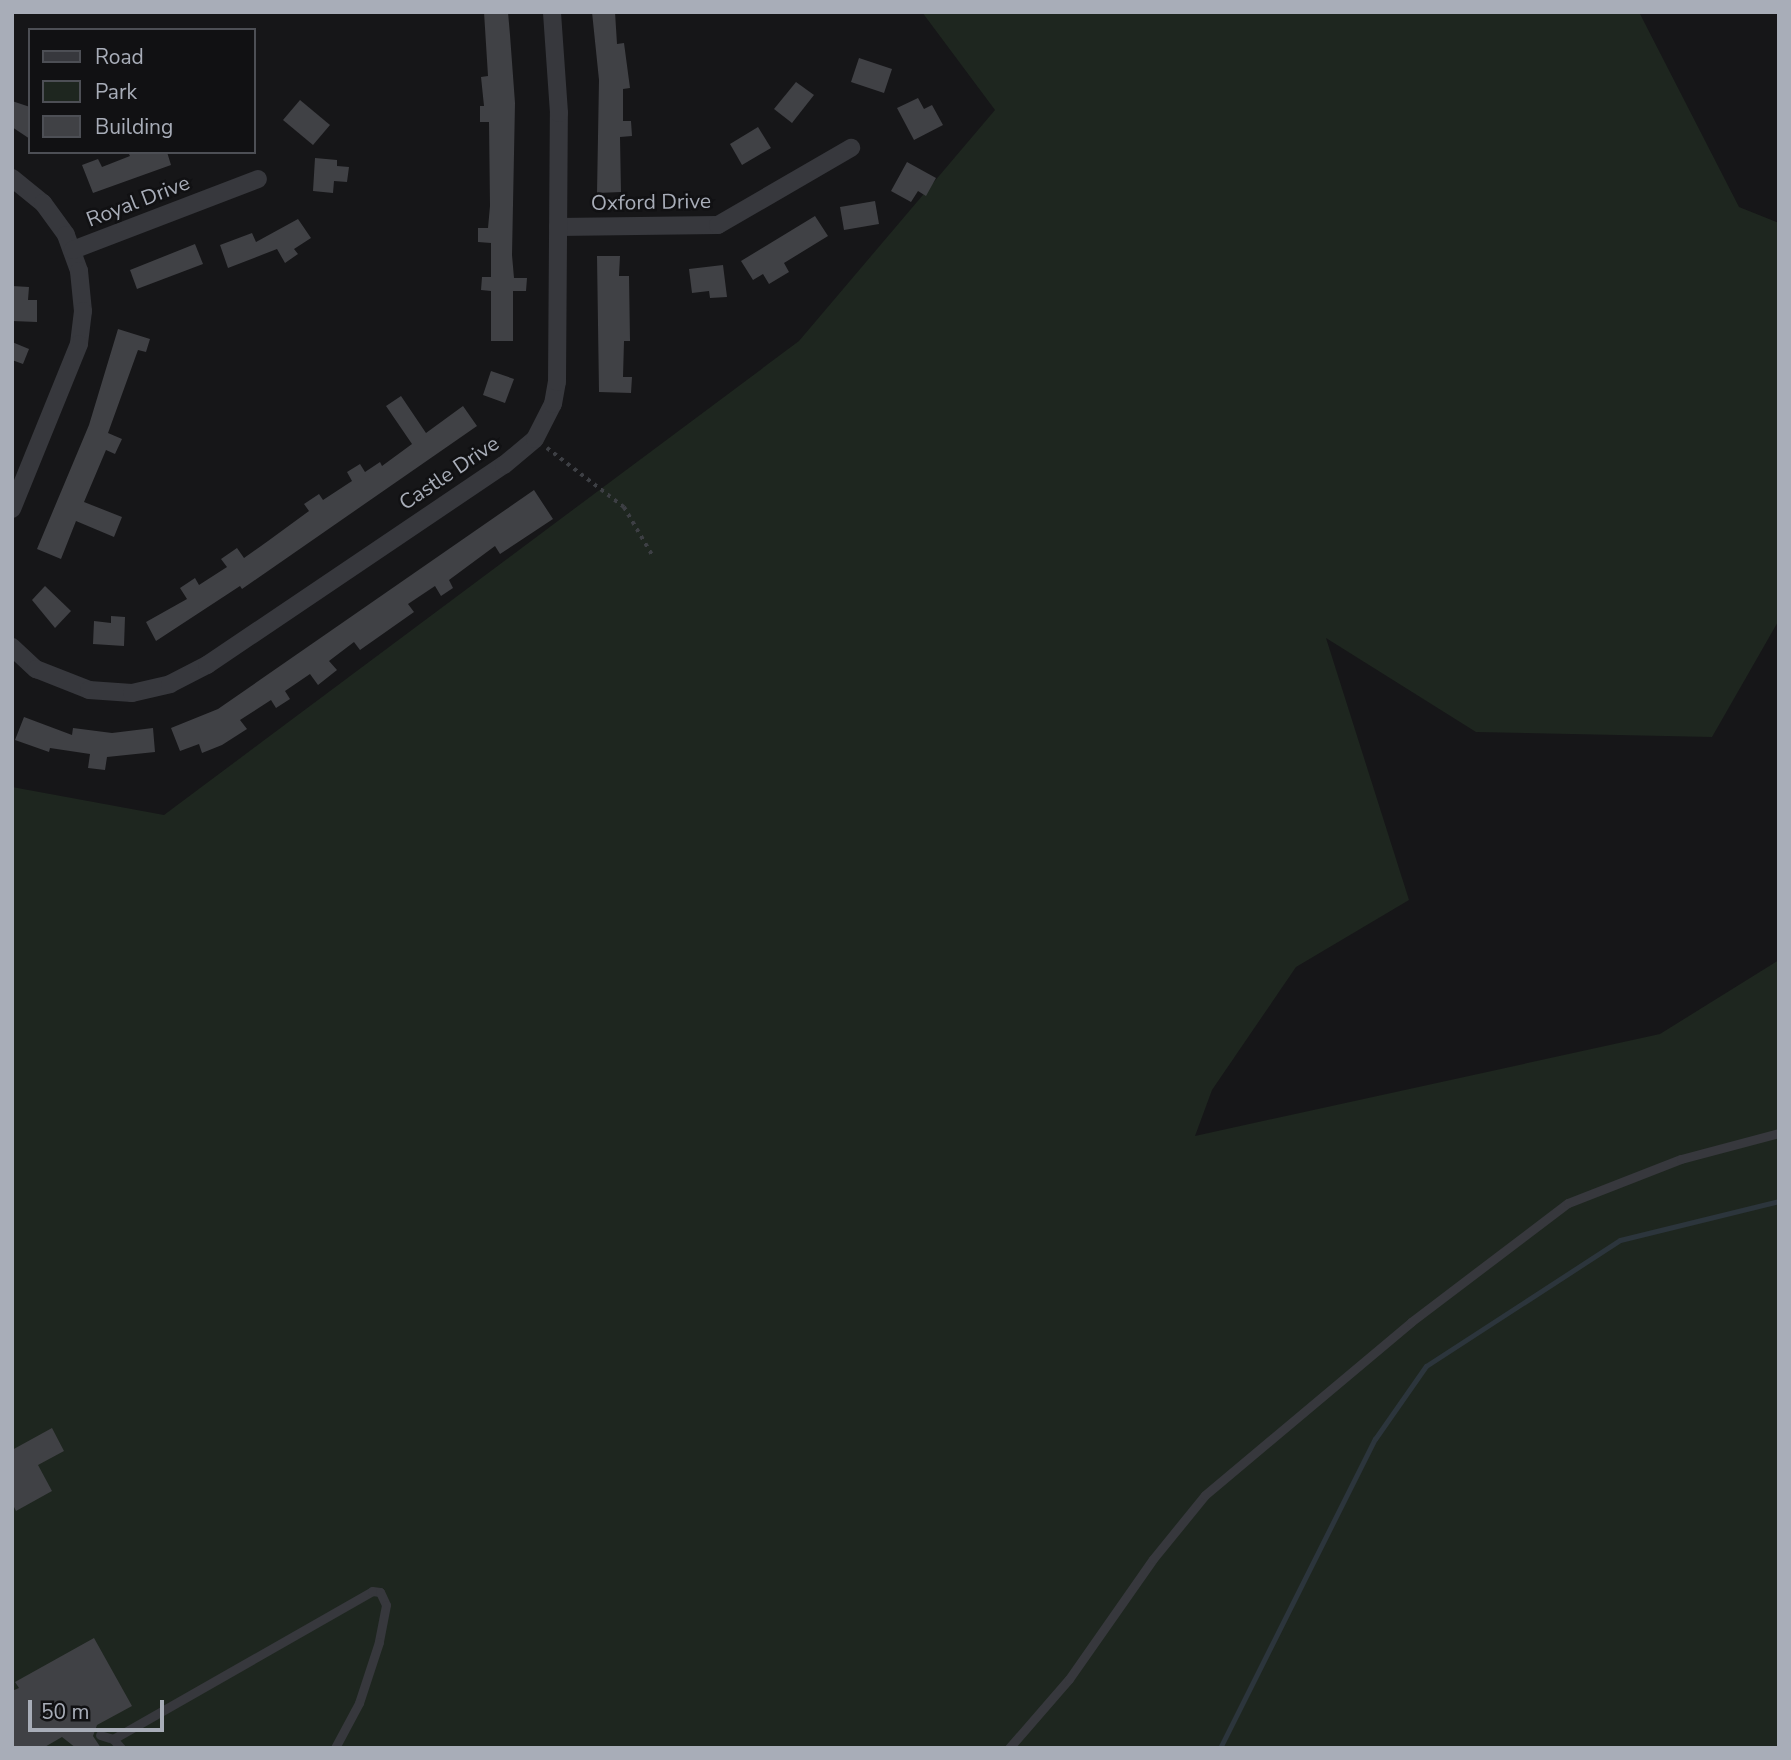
<!DOCTYPE html>
<style>
body{margin:0}
#map{position:relative;width:1791px;height:1760px;overflow:hidden;background:#161618;font-family:"Nunito Sans",sans-serif}
div>[style]{position:absolute}
[style*='--x']{left:calc(var(--x)*1px);top:calc(var(--y)*1px);width:calc(var(--w)*1px);rotate:calc(var(--a)*1deg)}
.green>*{inset:0;background:#1e261f}
.stream>*{height:5px;margin:-2.5px;padding:0 2.5px;transform-origin:2.5px;border-radius:2.5px;background:#2c353c}
.building>*{inset:0;background:#404145}
.path>*{height:3.5px;margin-top:-1.75px;transform-origin:0;background:repeating-linear-gradient(90deg,#3d3f44 0 3.5px,transparent 0 8.5px)}
.lane>*{height:9px;margin:-4.5px;padding:0 4.5px;transform-origin:4.5px;border-radius:4.5px;background:#37383d}
.street>*{height:18px;margin:-9px;padding:0 9px;transform-origin:9px;border-radius:9px;background:#37383d}
span{translate:-50% -50%;white-space:nowrap;text-align:center;line-height:1.15;-webkit-text-stroke:5px #111113;paint-order:stroke}
.street-label{font-size:21px;color:#a8adb8}
.frame{position:absolute;inset:0;border:14px solid #a8adb8;pointer-events:none}
.legend{position:absolute;left:28px;top:28px;width:228px;height:126px;box-sizing:border-box;background:#111113;border:2px solid #4d4f55;margin:0;padding:9px 12px;list-style:none;font-size:21px;color:#a8adb8}
.legend li{display:flex;align-items:center;gap:14px;height:35px}
.legend b{width:35px;border:2px solid #4d4f55}
.scale{position:absolute;left:28px;top:1700px;width:136px;height:32px;box-sizing:border-box;border:4px solid #a8adb8;border-top:0;padding-left:9px;font-size:21px;line-height:24px;white-space:nowrap;color:#a8adb8;-webkit-text-stroke:5px #111113;paint-order:stroke}
</style>
<div id="map">
<div class="green">
<i style="clip-path:polygon(922px 12px,1639px 12px,1739px 207px,1779px 223px,1779px 620px,1712px 737px,1476px 732px,1326px 638px,1409px 900px,1296px 967px,1212px 1090px,1195px 1136px,1660px 1034px,1779px 960px,1779px 1748px,12px 1748px,12px 787px,164px 815px,799px 341px,995px 110px)"></i>
</div>
<div class="stream">
<i style="--x:1220;--y:1748;--w:346;--a:-63.4"></i>
<i style="--x:1375;--y:1439;--w:89;--a:-55.1"></i>
<i style="--x:1426;--y:1366;--w:231;--a:-33"></i>
<i style="--x:1620;--y:1240;--w:164;--a:-13.8"></i>
</div>
<div class="building">
<i style="clip-path:polygon(484px 12px,508px 12px,510px 35px,515px 103px,512px 255px,514px 278px,527px 278px,526px 291px,513px 291px,513px 341px,491px 341px,491px 291px,481px 290px,482px 277px,491px 277px,491px 243px,478px 242px,478px 228px,488px 228px,490px 206px,489px 122px,480px 122px,480px 106px,484px 106px,481px 77px,488px 76px)"></i>
<i style="clip-path:polygon(592px 12px,615px 12px,617px 44px,624px 43px,630px 88px,623px 89px,623px 121px,631px 121px,632px 136px,620px 137px,621px 192px,597px 193px,599px 80px)"></i>
<i style="clip-path:polygon(859px 58px,892px 69px,884px 93px,851px 82px)"></i>
<i style="clip-path:polygon(796px 82px,814px 95px,792px 123px,774px 109px)"></i>
<i style="clip-path:polygon(918px 98px,924px 109px,932px 105px,943px 125px,914px 140px,897px 108px)"></i>
<i style="clip-path:polygon(300px 100px,330px 125px,313px 145px,283px 120px)"></i>
<i style="clip-path:polygon(12px 101px,30px 107px,30px 139px,12px 127px)"></i>
<i style="clip-path:polygon(758px 127px,771px 148px,742px 165px,730px 144px)"></i>
<i style="clip-path:polygon(128px 152px,167px 152px,171px 165px,93px 193px,82px 165px,98px 159px,102px 167px,130px 156px)"></i>
<i style="clip-path:polygon(315px 158px,337px 160px,337px 166px,349px 167px,347px 182px,334px 181px,333px 193px,313px 191px)"></i>
<i style="clip-path:polygon(907px 162px,936px 178px,926px 196px,918px 191px,911px 202px,891px 191px)"></i>
<i style="clip-path:polygon(875px 201px,879px 224px,844px 230px,840px 207px)"></i>
<i style="clip-path:polygon(815px 216px,828px 236px,784px 263px,789px 272px,769px 284px,763px 274px,753px 280px,741px 261px)"></i>
<i style="clip-path:polygon(298px 219px,311px 238px,294px 249px,298px 254px,285px 263px,277px 249px,228px 268px,220px 245px,252px 233px,256px 242px)"></i>
<i style="clip-path:polygon(195px 244px,203px 264px,137px 289px,130px 270px)"></i>
<i style="clip-path:polygon(597px 256px,620px 256px,619px 276px,629px 276px,630px 341px,624px 341px,623px 377px,632px 377px,631px 393px,599px 392px)"></i>
<i style="clip-path:polygon(723px 265px,727px 297px,710px 298px,709px 291px,692px 293px,689px 269px)"></i>
<i style="clip-path:polygon(12px 286px,29px 287px,28px 300px,37px 300px,37px 322px,12px 321px)"></i>
<i style="clip-path:polygon(118px 329px,150px 339px,146px 352px,138px 350px,108px 433px,122px 439px,115px 454px,106px 450px,84px 502px,122px 517px,114px 537px,76px 521px,61px 559px,37px 549px,89px 425px)"></i>
<i style="clip-path:polygon(12px 342px,29px 349px,23px 364px,12px 360px)"></i>
<i style="clip-path:polygon(491px 371px,514px 379px,505px 403px,483px 395px)"></i>
<i style="clip-path:polygon(401px 396px,426px 433px,463px 406px,477px 426px,242px 589px,240px 586px,156px 641px,146px 622px,187px 599px,180px 588px,195px 578px,199px 585px,227px 567px,221px 559px,237px 548px,244px 558px,268px 541px,309px 511px,304px 504px,319px 494px,323px 500px,352px 481px,347px 472px,360px 464px,365px 472px,380px 462px,382px 466px,412px 444px,386px 406px)"></i>
<i style="clip-path:polygon(534px 490px,553px 519px,500px 554px,495px 546px,449px 580px,453px 588px,441px 596px,435px 586px,408px 604px,414px 612px,360px 650px,354px 642px,329px 661px,337px 670px,318px 685px,310px 674px,285px 691px,290px 699px,276px 708px,271px 700px,240px 720px,247px 729px,222px 745px,202px 753px,199px 744px,180px 751px,171px 728px,218px 709px)"></i>
<i style="clip-path:polygon(45px 586px,71px 611px,55px 628px,32px 600px)"></i>
<i style="clip-path:polygon(111px 616px,125px 617px,124px 646px,93px 644px,94px 621px,111px 623px)"></i>
<i style="clip-path:polygon(24px 717px,72px 735px,73px 728px,112px 733px,153px 728px,155px 752px,107px 757px,105px 770px,88px 768px,90px 754px,50px 748px,49px 752px,15px 740px)"></i>
<i style="clip-path:polygon(52px 1428px,64px 1451px,38px 1465px,52px 1491px,16px 1511px,12px 1503px,12px 1450px)"></i>
<i style="clip-path:polygon(94px 1638px,132px 1706px,97px 1725px,93px 1736px,101px 1748px,76px 1748px,62px 1737px,43px 1748px,12px 1748px,12px 1691px,19px 1688px,15px 1682px)"></i>
</div>
<div class="path">
<i style="--x:547;--y:448;--w:97;--a:37.5"></i>
<i style="--x:624;--y:507;--w:59;--a:59.5"></i>
</div>
<div class="lane">
<i style="--x:100;--y:1735;--w:14;--a:17"></i>
<i style="--x:113;--y:1739;--w:12;--a:48"></i>
<i style="--x:113;--y:1739;--w:298;--a:-29.7"></i>
<i style="--x:372;--y:1591;--w:8;--a:7"></i>
<i style="--x:380;--y:1592;--w:14;--a:65"></i>
<i style="--x:386;--y:1605;--w:38;--a:101"></i>
<i style="--x:379;--y:1642;--w:64;--a:108.2"></i>
<i style="--x:359;--y:1703;--w:51;--a:118.1"></i>
<i style="--x:1009;--y:1748;--w:91;--a:-49"></i>
<i style="--x:1069;--y:1679;--w:146;--a:-55"></i>
<i style="--x:1153;--y:1559;--w:82;--a:-50.9"></i>
<i style="--x:1205;--y:1495;--w:269;--a:-40"></i>
<i style="--x:1411;--y:1322;--w:197;--a:-37.2"></i>
<i style="--x:1568;--y:1203;--w:121;--a:-21.3"></i>
<i style="--x:1681;--y:1159;--w:101;--a:-14.9"></i>
</div>
<div class="street">
<i style="--x:12;--y:178;--w:40;--a:39"></i>
<i style="--x:43;--y:203;--w:39;--a:54"></i>
<i style="--x:66;--y:235;--w:38;--a:70"></i>
<i style="--x:79;--y:271;--w:40;--a:84.3"></i>
<i style="--x:83;--y:311;--w:33;--a:97"></i>
<i style="--x:79;--y:344;--w:178;--a:112.1"></i>
<i style="--x:558;--y:227;--w:160;--a:-0.7"></i>
<i style="--x:718;--y:225;--w:154;--a:-30.1"></i>
<i style="--x:73;--y:250;--w:198;--a:-21"></i>
<i style="--x:12;--y:647;--w:33;--a:43"></i>
<i style="--x:36;--y:669;--w:57;--a:21.6"></i>
<i style="--x:89;--y:690;--w:43;--a:4"></i>
<i style="--x:132;--y:693;--w:39;--a:-13"></i>
<i style="--x:170;--y:684;--w:42;--a:-27.2"></i>
<i style="--x:207;--y:665;--w:358;--a:-34"></i>
<i style="--x:504;--y:465;--w:40;--a:-40"></i>
<i style="--x:535;--y:439;--w:39;--a:-63"></i>
<i style="--x:553;--y:404;--w:22;--a:-80"></i>
<i style="--x:557;--y:382;--w:269;--a:-89.6"></i>
<i style="--x:559;--y:113;--w:101;--a:-94"></i>
</div>
<div class="street-label">
<span style="left:138px;top:201px;rotate:-21deg">Royal Drive</span>
<span style="left:651px;top:202px;rotate:-1deg">Oxford Drive</span>
<span style="left:449px;top:473px;rotate:-34deg">Castle Drive</span>
</div>
<div class="frame"></div>
<ul class="legend">
<li><b style="height:9px;background:#37383d"></b>Road</li>
<li><b style="height:19px;background:#1e261f"></b>Park</li>
<li><b style="height:19px;background:#404145"></b>Building</li>
</ul>
<div class="scale">50 m</div>
</div>
